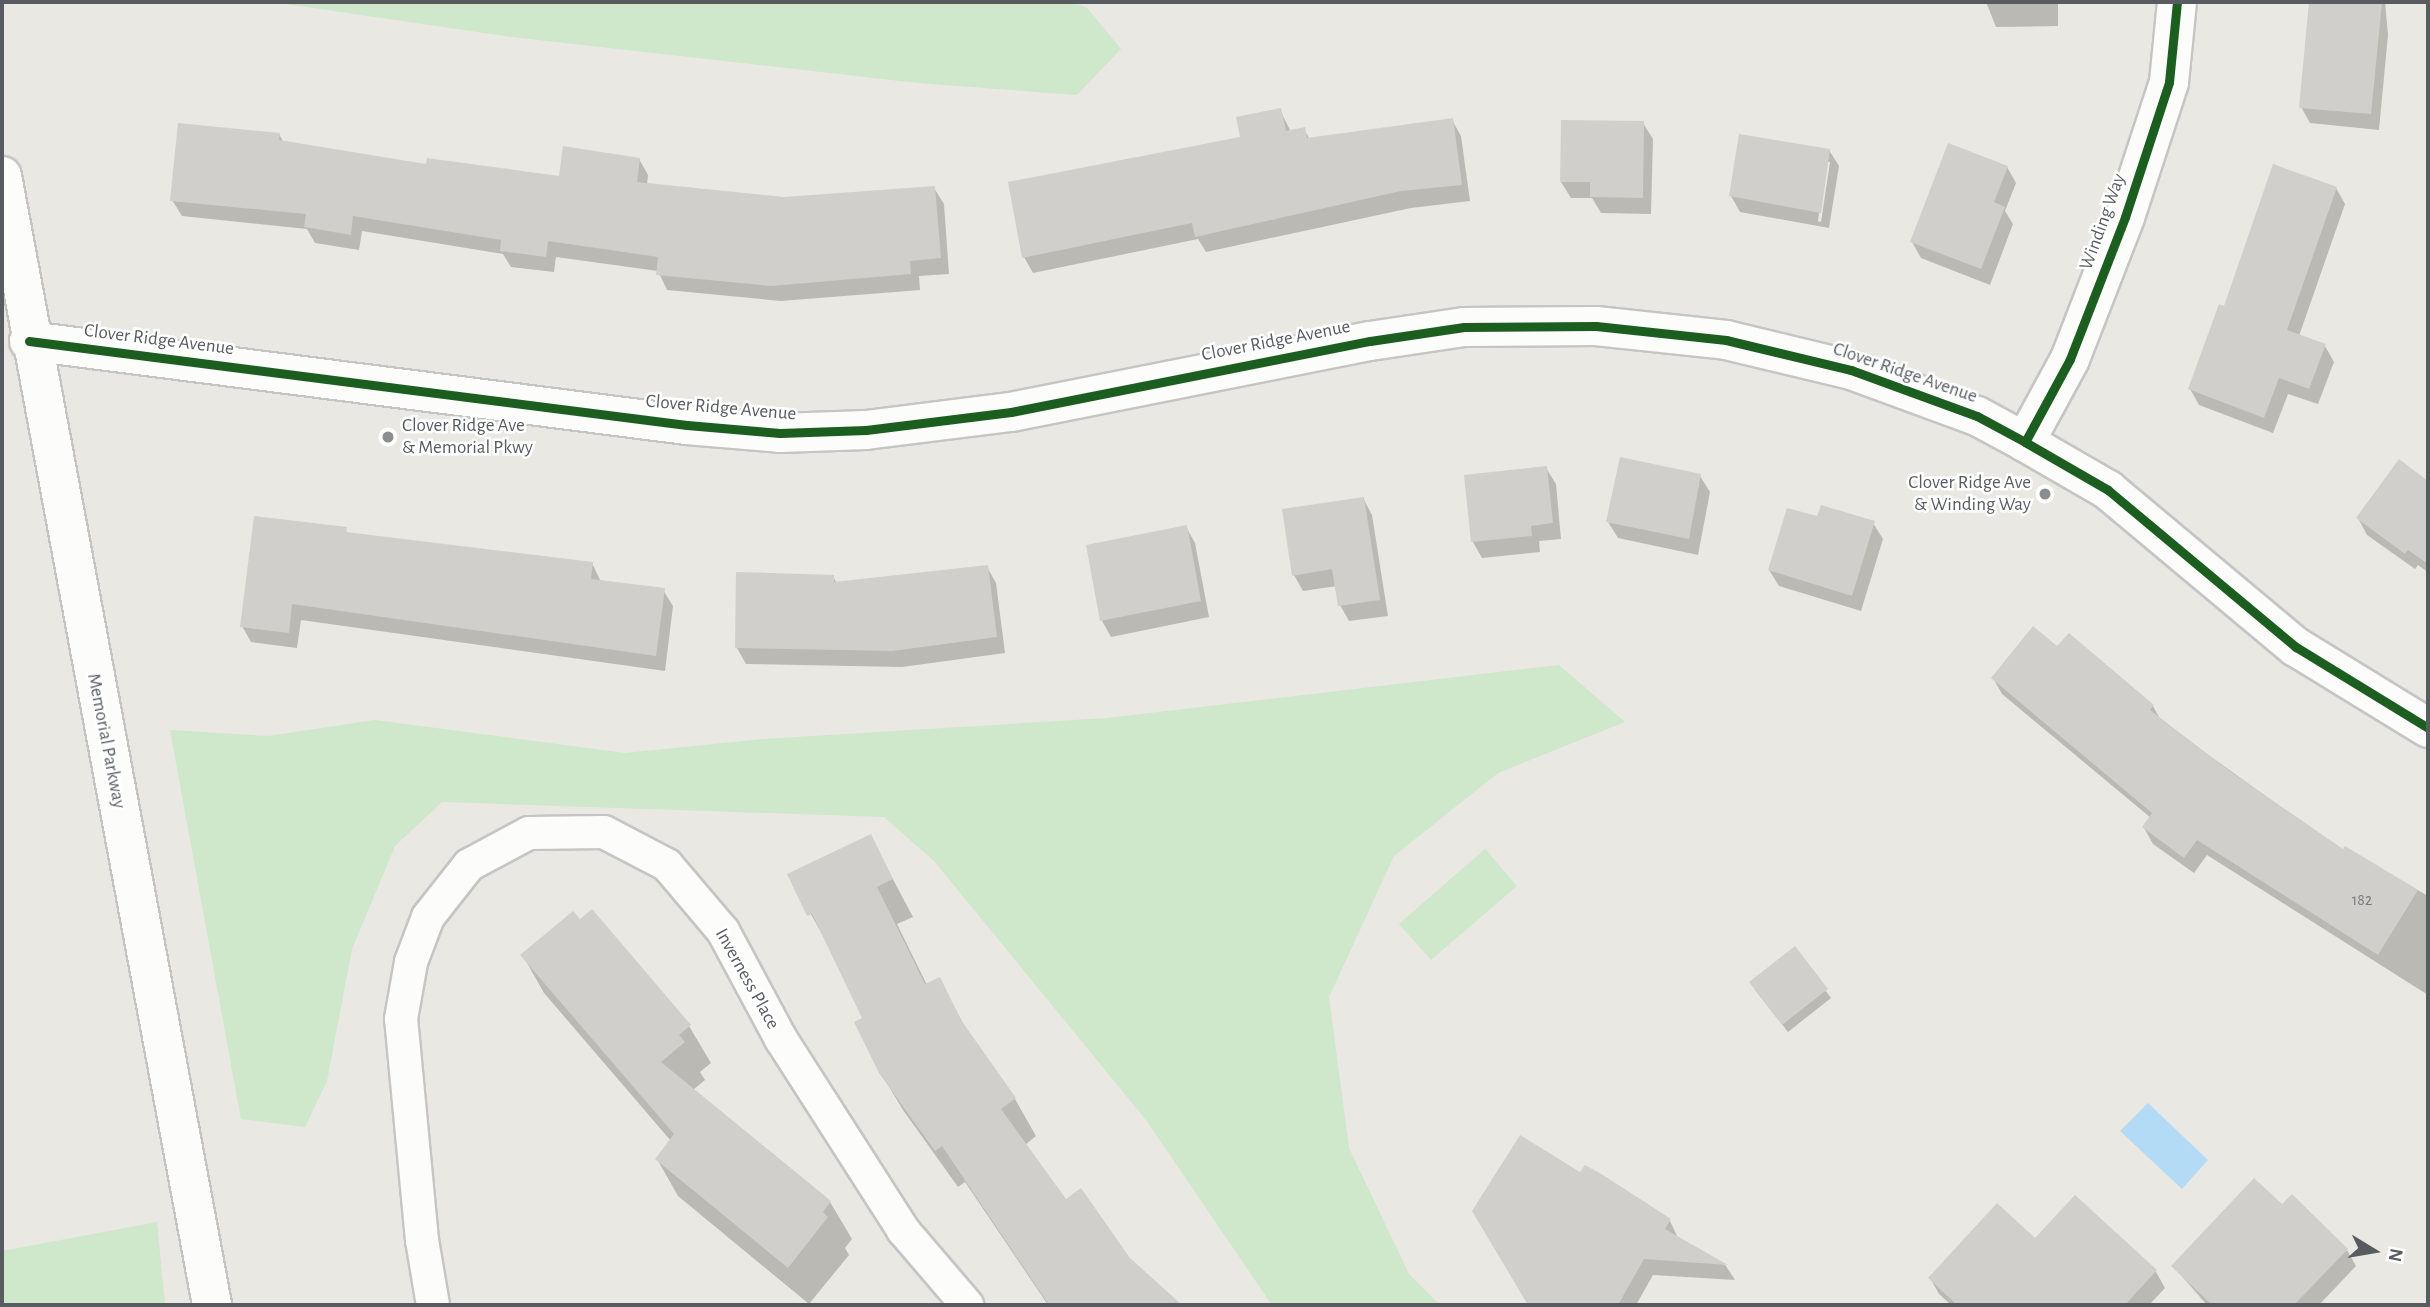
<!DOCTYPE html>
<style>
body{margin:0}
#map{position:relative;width:2430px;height:1307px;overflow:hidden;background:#e9e8e2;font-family:"Alegreya Sans",sans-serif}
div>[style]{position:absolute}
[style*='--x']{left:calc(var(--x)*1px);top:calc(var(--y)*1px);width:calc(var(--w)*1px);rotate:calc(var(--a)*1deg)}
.green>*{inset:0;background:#cfe7cb}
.water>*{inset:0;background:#b3dbf6}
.shadow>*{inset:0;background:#0003}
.building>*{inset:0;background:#d0cfcc}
.roads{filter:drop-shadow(2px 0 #c5c5c5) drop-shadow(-2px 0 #c5c5c5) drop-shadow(0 2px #c5c5c5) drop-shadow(0 -2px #c5c5c5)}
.lane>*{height:32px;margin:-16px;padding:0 16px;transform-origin:16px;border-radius:16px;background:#fcfcfb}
.street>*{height:38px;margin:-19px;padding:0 19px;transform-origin:19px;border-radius:19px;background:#fcfcfb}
.secondary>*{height:38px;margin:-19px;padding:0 19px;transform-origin:19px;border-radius:19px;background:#fcfcfb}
.cycleway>*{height:9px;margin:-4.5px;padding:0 4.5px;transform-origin:4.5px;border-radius:4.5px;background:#1b5e20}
.dots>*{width:19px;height:19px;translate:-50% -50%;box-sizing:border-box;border:4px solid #fff;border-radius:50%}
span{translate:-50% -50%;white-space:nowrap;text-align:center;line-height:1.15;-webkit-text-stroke:5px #fff;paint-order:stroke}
.number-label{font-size:16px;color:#777a7d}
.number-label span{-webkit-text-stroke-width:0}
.street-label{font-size:19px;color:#585c61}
.poi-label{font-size:19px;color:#585c61}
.left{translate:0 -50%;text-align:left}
.right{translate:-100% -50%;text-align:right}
.frame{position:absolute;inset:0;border:4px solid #585c61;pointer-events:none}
.north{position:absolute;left:2339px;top:1216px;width:70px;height:70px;-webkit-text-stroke:5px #fff;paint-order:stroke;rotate:101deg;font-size:19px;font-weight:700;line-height:28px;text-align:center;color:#585c61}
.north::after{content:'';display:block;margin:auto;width:24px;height:32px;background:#585c61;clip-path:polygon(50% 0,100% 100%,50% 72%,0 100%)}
</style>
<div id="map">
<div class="green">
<i style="clip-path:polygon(272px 2px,1072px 2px,1087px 8px,1121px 49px,1077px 95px,918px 83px,512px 37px)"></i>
<i style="clip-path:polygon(1559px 665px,1625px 722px,1498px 773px,1394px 856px,1329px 997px,1349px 1148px,1409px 1274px,1440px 1305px,1272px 1305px,1146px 1120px,934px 861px,884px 817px,442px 802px,395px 846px,352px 949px,327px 1081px,305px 1127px,241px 1119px,170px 730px,268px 736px,375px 720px,625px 753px,763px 739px,1107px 718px)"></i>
<i style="clip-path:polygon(1485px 849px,1517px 886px,1431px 960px,1399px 924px)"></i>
<i style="clip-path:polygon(157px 1222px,165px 1305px,2px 1305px,2px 1251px)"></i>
</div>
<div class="water">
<i style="clip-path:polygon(2148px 1103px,2208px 1160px,2182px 1189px,2120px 1131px)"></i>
</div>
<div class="shadow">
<i style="clip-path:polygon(1986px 2px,2058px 2px,2058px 26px,1996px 27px)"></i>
<i style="clip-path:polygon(2311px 2px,2385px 2px,2388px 35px,2379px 130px,2310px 123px,2301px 107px)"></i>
<i style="clip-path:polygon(1280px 110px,1291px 132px,1304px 129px,1310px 140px,1452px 120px,1461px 136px,1470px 201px,1411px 208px,1206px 252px,1198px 239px,1033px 273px,1024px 257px,1242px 139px)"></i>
<i style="clip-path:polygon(1562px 122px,1643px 123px,1653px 139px,1651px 214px,1601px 213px,1592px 198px,1571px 198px,1561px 182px)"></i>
<i style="clip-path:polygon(279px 134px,284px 143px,428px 166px,560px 178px,639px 159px,648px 175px,647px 185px,784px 199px,934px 188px,944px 204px,949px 274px,919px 276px,920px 290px,781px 301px,667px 290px,658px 271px,556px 257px,554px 272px,511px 267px,503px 254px,362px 231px,359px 250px,315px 243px,307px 229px,182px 216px,172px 200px)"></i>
<i style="clip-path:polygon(evenodd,1829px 150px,1839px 166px,1829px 228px,1740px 212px,1731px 196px,1829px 150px,1826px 162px,1830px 162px,1821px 222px,1818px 221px,1826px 162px)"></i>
<i style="clip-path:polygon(2007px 167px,2016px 183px,2005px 211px,2013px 224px,1990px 285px,1921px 258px,1912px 242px)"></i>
<i style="clip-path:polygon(2336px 188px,2345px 204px,2299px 336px,2325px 346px,2334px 362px,2318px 404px,2288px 394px,2273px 433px,2199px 405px,2190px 389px,2225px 308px)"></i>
<i style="clip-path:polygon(2399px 462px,2428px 483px,2428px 572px,2418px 565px,2415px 569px,2367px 535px,2358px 518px)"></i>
<i style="clip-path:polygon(1546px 468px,1556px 484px,1561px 539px,1539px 541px,1540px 552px,1482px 558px,1473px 542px)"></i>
<i style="clip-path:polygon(1700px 476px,1710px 492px,1698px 555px,1618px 538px,1608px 522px)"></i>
<i style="clip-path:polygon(1363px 498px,1372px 515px,1388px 616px,1349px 621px,1340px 605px,1337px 586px,1303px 591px,1294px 575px)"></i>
<i style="clip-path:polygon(1818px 518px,1873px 523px,1883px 539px,1861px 611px,1779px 586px,1769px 570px)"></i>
<i style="clip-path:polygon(1186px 527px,1195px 543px,1209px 617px,1111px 637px,1102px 621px)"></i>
<i style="clip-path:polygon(345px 529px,348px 534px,592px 563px,601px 582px,663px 590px,673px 606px,665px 671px,301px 620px,297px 648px,251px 642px,242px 626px)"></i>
<i style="clip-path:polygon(987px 567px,996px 583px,1005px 653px,902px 667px,746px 664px,737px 648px,833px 576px,837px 584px)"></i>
<i style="clip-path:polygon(2058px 648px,2153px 706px,2161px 721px,2344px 852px,2346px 848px,2428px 896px,2428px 995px,2207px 855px,2194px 873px,2153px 844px,2144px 828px,2151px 818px,2002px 694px,1993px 678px)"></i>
<i style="clip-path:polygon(870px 836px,913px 917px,897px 924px,927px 985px,939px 979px,970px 1036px,1015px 1099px,1036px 1136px,1025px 1145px,1066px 1201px,1175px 1305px,1048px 1305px,965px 1182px,958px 1187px,903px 1110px,880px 1072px,864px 1019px,832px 952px,789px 875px)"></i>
<i style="clip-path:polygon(1794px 948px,1831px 998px,1788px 1032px,1755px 990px)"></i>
<i style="clip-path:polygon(523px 956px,689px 1026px,711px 1063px,700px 1072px,705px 1080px,693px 1090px,830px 1202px,852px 1239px,845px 1248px,849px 1255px,809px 1304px,678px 1196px,657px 1159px,671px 1141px,544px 993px)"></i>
<i style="clip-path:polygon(1580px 1174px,1602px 1176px,1670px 1221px,1678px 1238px,1726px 1266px,1735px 1280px,1653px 1275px,1636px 1305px,1530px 1305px,1474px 1211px)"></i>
<i style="clip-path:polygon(2075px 1197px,2156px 1272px,2165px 1288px,2149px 1305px,1951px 1305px,1939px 1294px,1930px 1278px,2035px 1241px)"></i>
<i style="clip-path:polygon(2347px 1250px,2356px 1266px,2319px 1305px,2207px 1305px,2173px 1266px)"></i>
</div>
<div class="building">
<i style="clip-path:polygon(2309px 2px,2382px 2px,2371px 114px,2299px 108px)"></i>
<i style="clip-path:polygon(1281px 108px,1286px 131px,1305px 127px,1307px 138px,1453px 118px,1462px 185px,1401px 191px,1195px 237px,1192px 223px,1022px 258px,1008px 182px,1240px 137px,1236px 117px)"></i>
<i style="clip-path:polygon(1561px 120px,1644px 121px,1643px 198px,1590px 197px,1590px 182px,1560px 182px)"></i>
<i style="clip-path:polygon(178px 123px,280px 133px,279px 140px,426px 164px,427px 158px,559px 176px,563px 146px,640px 158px,637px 182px,784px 197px,935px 186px,941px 258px,910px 261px,911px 274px,771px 286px,656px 275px,658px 257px,548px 241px,546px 257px,500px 251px,501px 240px,353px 216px,351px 235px,304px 227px,306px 214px,170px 201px)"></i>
<i style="clip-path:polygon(1739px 134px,1830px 149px,1821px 213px,1729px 196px)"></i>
<i style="clip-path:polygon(1948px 143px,2008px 166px,1994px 202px,2005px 207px,1981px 269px,1910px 242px)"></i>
<i style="clip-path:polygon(2273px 164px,2337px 187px,2287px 330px,2326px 344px,2309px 389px,2279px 378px,2264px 418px,2188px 389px,2219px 304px,2224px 306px)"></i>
<i style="clip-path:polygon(1620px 457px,1701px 474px,1689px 539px,1606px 522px)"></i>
<i style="clip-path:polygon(2399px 459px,2428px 481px,2428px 564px,2408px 550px,2405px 554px,2356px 518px)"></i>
<i style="clip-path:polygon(1547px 466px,1553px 523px,1531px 526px,1532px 536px,1471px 542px,1464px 475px)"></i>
<i style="clip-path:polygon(1364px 497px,1380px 600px,1338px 606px,1332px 569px,1292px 576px,1282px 509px)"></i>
<i style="clip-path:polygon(1821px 505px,1875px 521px,1852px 596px,1768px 570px,1787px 508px,1817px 516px)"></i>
<i style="clip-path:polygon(254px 516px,347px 527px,346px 532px,593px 562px,591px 579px,665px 588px,656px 656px,292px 604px,289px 633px,240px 627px)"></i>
<i style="clip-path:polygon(1187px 525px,1201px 601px,1100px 621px,1086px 545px)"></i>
<i style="clip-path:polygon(988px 565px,997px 637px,892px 651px,735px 648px,736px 572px,834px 575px,834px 582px)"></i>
<i style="clip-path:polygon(2033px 626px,2057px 646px,2069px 633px,2154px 705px,2150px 710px,2231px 772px,2343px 849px,2345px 846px,2418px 890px,2378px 955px,2197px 840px,2184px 858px,2142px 827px,2152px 813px,1991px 678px)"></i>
<i style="clip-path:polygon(871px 834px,893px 879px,877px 887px,925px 984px,940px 977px,961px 1020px,1016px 1098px,1001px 1109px,1066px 1199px,1081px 1188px,1130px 1258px,1182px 1305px,1049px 1305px,942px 1146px,935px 1151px,879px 1073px,854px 1022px,862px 1018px,812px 914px,807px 916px,787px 874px)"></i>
<i style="clip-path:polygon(592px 909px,691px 1025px,679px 1035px,685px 1042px,661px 1062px,831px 1201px,823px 1212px,828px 1217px,788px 1268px,655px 1159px,674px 1134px,520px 955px,573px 911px,580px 919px)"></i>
<i style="clip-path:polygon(1795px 946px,1828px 989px,1782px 1025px,1749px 982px)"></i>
<i style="clip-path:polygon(1520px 1135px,1580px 1172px,1585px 1165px,1603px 1175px,1671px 1219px,1665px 1229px,1728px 1265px,1644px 1259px,1618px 1305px,1528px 1305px,1472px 1211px)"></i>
<i style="clip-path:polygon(2254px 1178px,2282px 1204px,2292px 1194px,2348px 1249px,2294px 1305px,2212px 1305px,2171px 1266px)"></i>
<i style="clip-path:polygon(2075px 1195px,2157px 1270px,2125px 1305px,1957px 1305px,1928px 1278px,1997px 1203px,2035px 1238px)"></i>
</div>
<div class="roads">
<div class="lane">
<i style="--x:433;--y:1305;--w:66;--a:-99.6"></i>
<i style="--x:422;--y:1240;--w:222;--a:-95.4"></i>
<i style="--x:401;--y:1019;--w:58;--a:-80"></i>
<i style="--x:411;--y:962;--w:48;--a:-69.3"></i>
<i style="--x:428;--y:917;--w:66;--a:-51.7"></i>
<i style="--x:469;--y:865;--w:68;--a:-28.1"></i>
<i style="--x:529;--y:833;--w:75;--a:-0.8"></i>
<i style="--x:604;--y:832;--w:71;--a:27.6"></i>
<i style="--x:667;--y:865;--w:87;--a:49.7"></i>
<i style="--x:723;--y:931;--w:123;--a:61.8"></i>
<i style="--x:781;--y:1039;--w:227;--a:57.4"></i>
<i style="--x:903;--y:1230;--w:99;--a:49.5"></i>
</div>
<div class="street">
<i style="--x:2025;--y:442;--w:94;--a:-61.5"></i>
<i style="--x:2070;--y:359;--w:152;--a:-68.8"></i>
<i style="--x:2125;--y:217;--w:142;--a:-71.9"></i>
<i style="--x:2169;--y:82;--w:80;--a:-84.3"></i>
</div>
<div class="secondary">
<i style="--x:2;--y:176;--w:1148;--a:79.46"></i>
<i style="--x:29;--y:341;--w:663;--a:7.28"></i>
<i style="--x:687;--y:425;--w:93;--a:4.9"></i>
<i style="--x:780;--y:433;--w:86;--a:-2"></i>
<i style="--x:866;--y:430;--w:146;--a:-7.1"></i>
<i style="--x:1011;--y:412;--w:366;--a:-11.2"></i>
<i style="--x:1370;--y:341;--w:95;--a:-8.5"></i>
<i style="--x:1464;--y:327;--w:132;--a:-0.4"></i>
<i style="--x:1596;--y:326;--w:131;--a:6.1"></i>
<i style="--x:1726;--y:340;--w:129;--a:13.5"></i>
<i style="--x:1851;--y:370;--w:134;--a:20.1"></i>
<i style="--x:1977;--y:416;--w:55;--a:28.4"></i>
<i style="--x:2025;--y:442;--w:96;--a:30"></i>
<i style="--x:2108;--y:490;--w:245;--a:39.9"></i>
<i style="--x:2296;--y:647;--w:155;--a:31.5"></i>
</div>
</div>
<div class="cycleway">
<i style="--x:29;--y:341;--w:663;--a:7.28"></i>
<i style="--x:687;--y:425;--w:93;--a:4.9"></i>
<i style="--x:780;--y:433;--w:86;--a:-2"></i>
<i style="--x:866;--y:430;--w:146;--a:-7.1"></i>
<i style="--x:1011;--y:412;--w:366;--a:-11.2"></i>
<i style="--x:1370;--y:341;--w:95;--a:-8.5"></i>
<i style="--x:1464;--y:327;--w:132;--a:-0.4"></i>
<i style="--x:1596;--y:326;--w:131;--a:6.1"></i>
<i style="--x:1726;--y:340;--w:129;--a:13.5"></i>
<i style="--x:1851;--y:370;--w:134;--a:20.1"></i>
<i style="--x:1977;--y:416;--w:55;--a:28.4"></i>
<i style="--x:2025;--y:442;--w:96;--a:30"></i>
<i style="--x:2108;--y:490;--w:245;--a:39.9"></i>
<i style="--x:2296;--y:647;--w:155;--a:31.5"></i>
<i style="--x:2025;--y:442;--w:94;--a:-61.5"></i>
<i style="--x:2070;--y:359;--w:152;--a:-68.8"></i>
<i style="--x:2125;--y:217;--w:142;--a:-71.9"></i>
<i style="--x:2169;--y:82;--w:80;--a:-84.3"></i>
</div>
<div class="dots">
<i style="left:388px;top:437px;background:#8b8d8e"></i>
<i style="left:2045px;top:494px;background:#8b8d8e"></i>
</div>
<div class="number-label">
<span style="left:2362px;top:900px">182</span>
</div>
<div class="street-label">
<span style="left:2103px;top:222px;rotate:-70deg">Winding Way</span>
<span style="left:159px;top:340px;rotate:7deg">Clover Ridge Avenue</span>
<span style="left:1276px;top:341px;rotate:-11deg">Clover Ridge Avenue</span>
<span style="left:1905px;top:373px;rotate:19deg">Clover Ridge Avenue</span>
<span style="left:721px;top:408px;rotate:5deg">Clover Ridge Avenue</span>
<span style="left:106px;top:741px;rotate:79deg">Memorial Parkway</span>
<span style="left:747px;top:979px;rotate:61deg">Inverness Place</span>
</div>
<div class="poi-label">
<span class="left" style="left:402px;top:437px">Clover Ridge Ave<br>&amp; Memorial Pkwy</span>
<span class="right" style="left:2031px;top:494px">Clover Ridge Ave<br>&amp; Winding Way</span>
</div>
<div class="frame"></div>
<div class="north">N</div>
</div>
